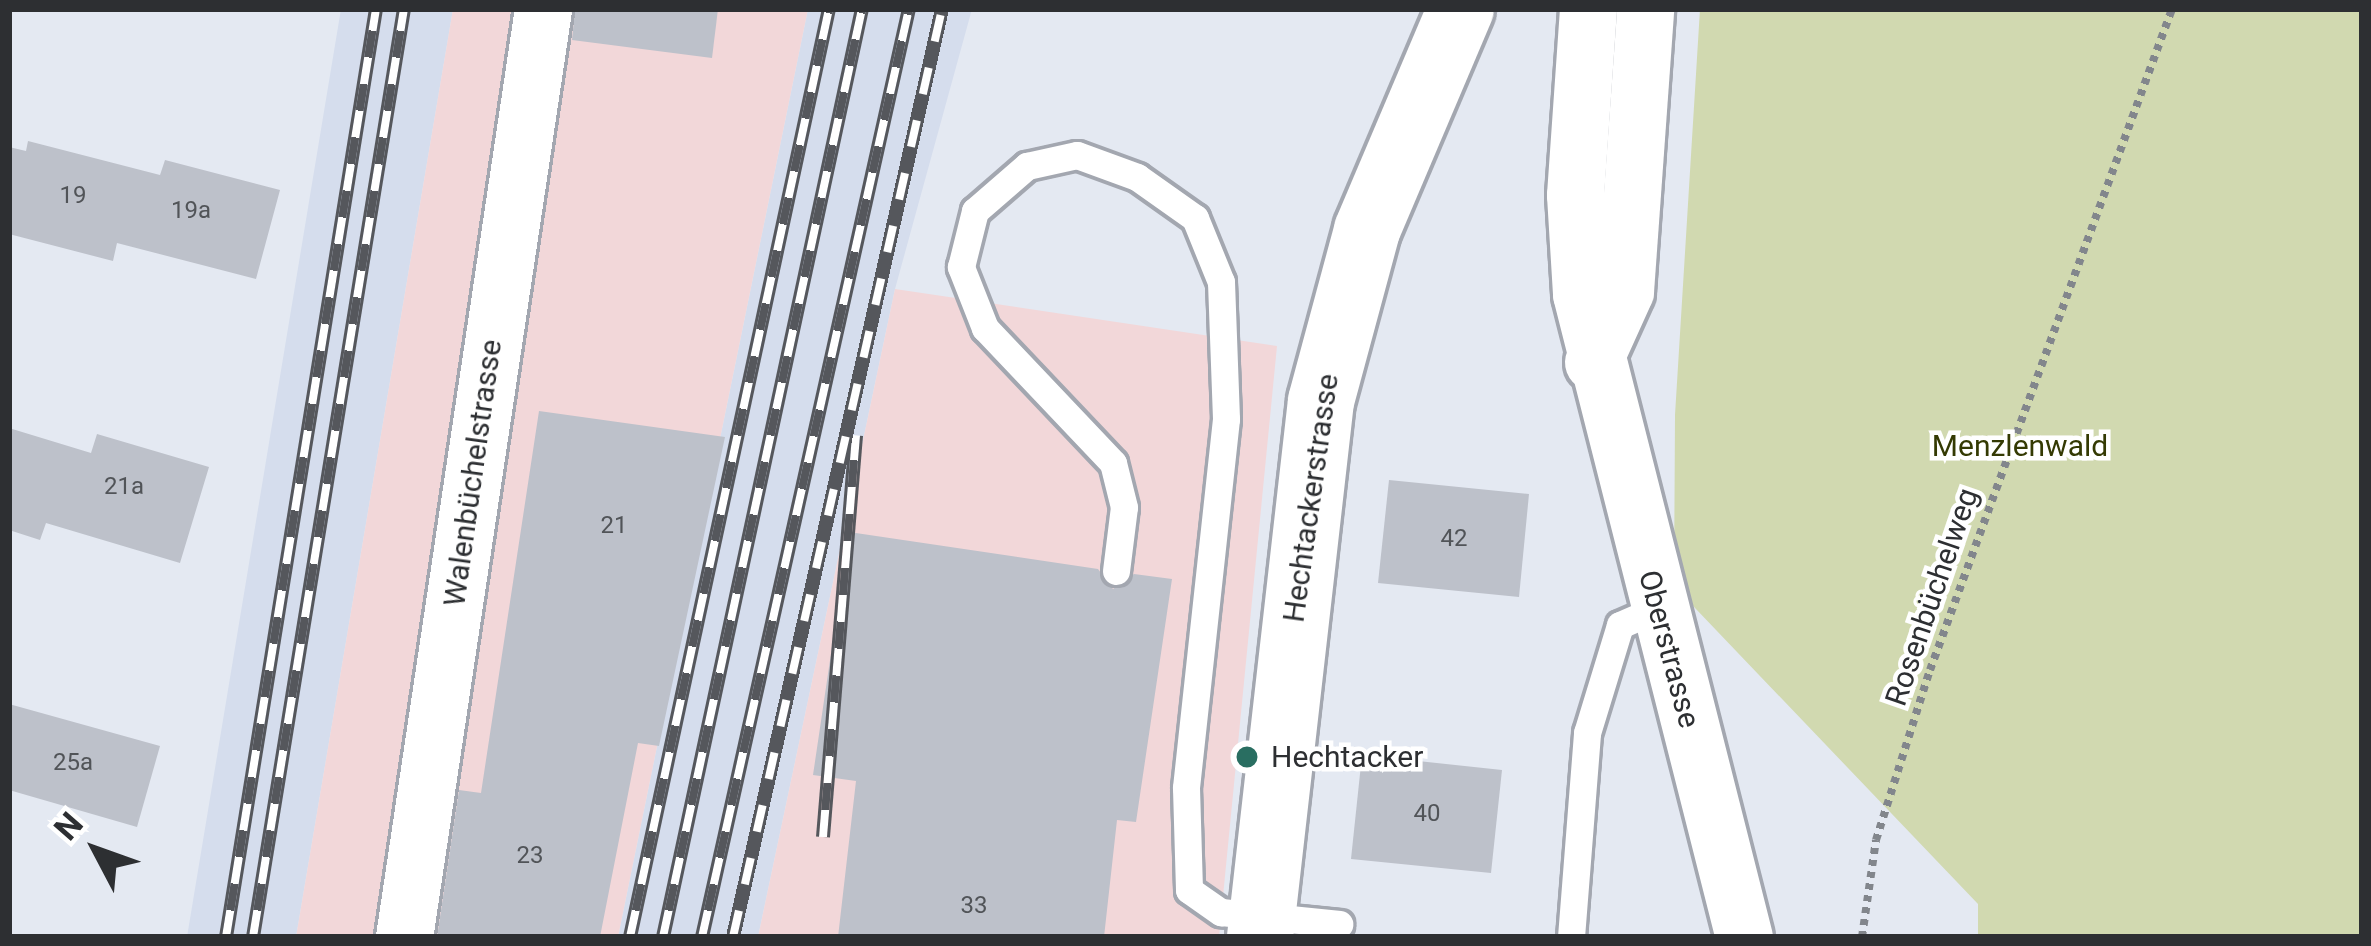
<!DOCTYPE html>
<meta charset="utf-8">
<style>
body{margin:0}
#map{position:relative;width:2371px;height:946px;overflow:hidden;background:#e4e9f2;font-family:Roboto,sans-serif}
div>[style]{position:absolute}
[style*='--x']{left:calc(var(--x)*1px);top:calc(var(--y)*1px);width:calc(var(--w)*1px);rotate:calc(var(--a)*1deg)}
.built>*{inset:0;background:#d5dded}
.industrial>*{inset:0;background:#f2d7d9}
.green>*{inset:0;background:#d1d9b0}
.building>*{inset:0;background:#bdc1ca}
.path>*{height:8px;margin-top:-4px;transform-origin:0;background:repeating-linear-gradient(90deg,#82868c 0 6px,transparent 0 12px)}
.roads{filter:drop-shadow(3px 0 #a3a7b0) drop-shadow(-3px 0 #a3a7b0) drop-shadow(0 3px #a3a7b0) drop-shadow(0 -3px #a3a7b0)}
.lane>*{height:27px;margin:-13.5px;padding:0 13.5px;transform-origin:13.5px;border-radius:13.5px;background:#fff}
.street>*{height:57px;margin:-28.5px;padding:0 28.5px;transform-origin:28.5px;border-radius:28.5px;background:#fff}
.secondary>*{height:66px;margin:-33px;padding:0 33px;transform-origin:33px;border-radius:33px;background:#fff}
.rail>*{height:14px;margin-top:-7px;transform-origin:0;background:repeating-linear-gradient(90deg,#fff 0 27px,#55575c 0 54px);box-sizing:border-box;border-block:3px solid #55575c}
.dots>*{width:33px;height:33px;translate:-50% -50%;box-sizing:border-box;border:6px solid #fff;border-radius:50%}
span{translate:-50% -50%;white-space:nowrap;text-align:center;line-height:1.15;-webkit-text-stroke:9px #fff;paint-order:stroke}
.number-label{font-size:24px;color:#515458}
.number-label span{-webkit-text-stroke-width:0}
.park-label{font-size:30px;color:#343a03}
.street-label{font-size:30px;color:#2d2f32}
.poi-label{font-size:30px;color:#2d2f32}
.left{translate:0 -50%;text-align:left}
.frame{position:absolute;inset:0;border:12px solid #2d2f32;pointer-events:none}
.north{position:absolute;left:36px;top:790px;width:120px;height:120px;-webkit-text-stroke:9px #fff;paint-order:stroke;rotate:311deg;font-size:33px;font-weight:700;line-height:48px;text-align:center;color:#2d2f32}
.north::after{content:'';display:block;margin:auto;width:42px;height:54px;background:#2d2f32;clip-path:polygon(50% 0,100% 100%,50% 72%,0 100%)}
</style>
<div id="map">
<div class="built">
<i style="clip-path:polygon(341px 9px,453px 9px,296px 937px,187px 937px)"></i>
<i style="clip-path:polygon(808px 9px,972px 9px,895px 289px,758px 937px,618px 937px)"></i>
</div>
<div class="industrial">
<i style="clip-path:polygon(453px 9px,808px 9px,618px 937px,296px 937px)"></i>
<i style="clip-path:polygon(895px 289px,1277px 346px,1219px 937px,758px 937px)"></i>
</div>
<div class="green">
<i style="clip-path:polygon(1700px 9px,2362px 9px,2362px 937px,1978px 937px,1978px 904px,1674px 586px,1675px 415px)"></i>
</div>
<div class="building">
<i style="clip-path:polygon(575px 9px,718px 9px,712px 58px,572px 40px)"></i>
<i style="clip-path:polygon(28px 141px,160px 175px,165px 160px,280px 190px,256px 279px,117px 243px,113px 261px,9px 234px,9px 147px,26px 151px)"></i>
<i style="clip-path:polygon(539px 411px,725px 437px,659px 746px,638px 743px,600px 937px,437px 937px,459px 790px,481px 793px)"></i>
<i style="clip-path:polygon(9px 428px,91px 453px,97px 434px,209px 467px,180px 563px,46px 523px,40px 540px,9px 530px)"></i>
<i style="clip-path:polygon(1389px 480px,1529px 494px,1519px 597px,1378px 583px)"></i>
<i style="clip-path:polygon(849px 532px,1098px 569px,1113px 589px,1134px 574px,1172px 579px,1136px 822px,1117px 820px,1104px 937px,838px 937px,856px 781px,813px 775px)"></i>
<i style="clip-path:polygon(9px 704px,160px 746px,137px 827px,9px 790px)"></i>
<i style="clip-path:polygon(1362px 755px,1502px 770px,1491px 873px,1351px 859px)"></i>
</div>
<div class="path">
<i style="--x:1862;--y:937;--w:98;--a:-81.8"></i>
<i style="--x:1876;--y:840;--w:178;--a:-72.4"></i>
<i style="--x:1930;--y:670;--w:704;--a:-69.89"></i>
</div>
<div class="roads">
<div class="lane">
<i style="--x:1116;--y:571;--w:64;--a:-82.9"></i>
<i style="--x:1124;--y:507;--w:45;--a:-104"></i>
<i style="--x:1113;--y:463;--w:186;--a:-133.5"></i>
<i style="--x:985;--y:328;--w:66;--a:-111.5"></i>
<i style="--x:961;--y:267;--w:58;--a:-76"></i>
<i style="--x:975;--y:211;--w:69;--a:-40.9"></i>
<i style="--x:1027;--y:166;--w:51;--a:-12.4"></i>
<i style="--x:1077;--y:155;--w:64;--a:20.1"></i>
<i style="--x:1137;--y:177;--w:71;--a:35.3"></i>
<i style="--x:1195;--y:218;--w:69;--a:67.9"></i>
<i style="--x:1221;--y:282;--w:137;--a:87.9"></i>
<i style="--x:1226;--y:419;--w:371;--a:96.2"></i>
<i style="--x:1186;--y:788;--w:102;--a:88.3"></i>
<i style="--x:1189;--y:890;--w:39;--a:35"></i>
<i style="--x:1221;--y:912;--w:119;--a:5.8"></i>
<i style="--x:1571;--y:937;--w:205;--a:-85.5"></i>
<i style="--x:1587;--y:733;--w:113;--a:-73"></i>
<i style="--x:1620;--y:625;--w:40;--a:-23.4"></i>
</div>
<div class="street">
<i style="--x:1588;--y:9;--w:186;--a:94"></i>
<i style="--x:1575;--y:195;--w:99;--a:86.5"></i>
<i style="--x:1581;--y:294;--w:663;--a:75.78"></i>
<i style="--x:1593;--y:362;--w:78;--a:-65.7"></i>
<i style="--x:1625;--y:291;--w:283;--a:-85.9"></i>
<i style="--x:404;--y:937;--w:938;--a:-81.48"></i>
</div>
<div class="secondary">
<i style="--x:1260;--y:937;--w:539;--a:-83.51"></i>
<i style="--x:1321;--y:401;--w:177;--a:-74.9"></i>
<i style="--x:1367;--y:230;--w:240;--a:-67"></i>
</div>
</div>
<div class="rail">
<i style="--x:823;--y:837;--w:403;--a:-85.3"></i>
<i style="--x:226;--y:937;--w:940;--a:-80.82"></i>
<i style="--x:253;--y:937;--w:940;--a:-80.76"></i>
<i style="--x:630;--y:937;--w:949;--a:-77.9"></i>
<i style="--x:663;--y:937;--w:949;--a:-77.9"></i>
<i style="--x:702;--y:937;--w:951;--a:-77.43"></i>
<i style="--x:733;--y:937;--w:951;--a:-77.31"></i>
</div>
<div class="dots">
<i style="left:1247px;top:757px;background:#296e61"></i>
</div>
<div class="number-label">
<span style="left:73px;top:196px">19</span>
<span style="left:191px;top:211px">19a</span>
<span style="left:124px;top:487px">21a</span>
<span style="left:614px;top:526px">21</span>
<span style="left:1454px;top:539px">42</span>
<span style="left:73px;top:763px">25a</span>
<span style="left:1427px;top:814px">40</span>
<span style="left:530px;top:856px">23</span>
<span style="left:974px;top:906px">33</span>
</div>
<div class="park-label">
<span style="left:2020px;top:446px">Menzlenwald</span>
</div>
<div class="street-label">
<span style="left:473px;top:473px;rotate:-82deg">Walenbüchelstrasse</span>
<span style="left:1311px;top:498px;rotate:-82deg">Hechtackerstrasse</span>
<span style="left:1932px;top:597px;rotate:-71deg">Rosenbüchelweg</span>
<span style="left:1669px;top:649px;rotate:75deg">Oberstrasse</span>
</div>
<div class="poi-label">
<span class="left" style="left:1271px;top:757px">Hechtacker</span>
</div>
<div class="frame"></div>
<div class="north">N</div>
</div>
